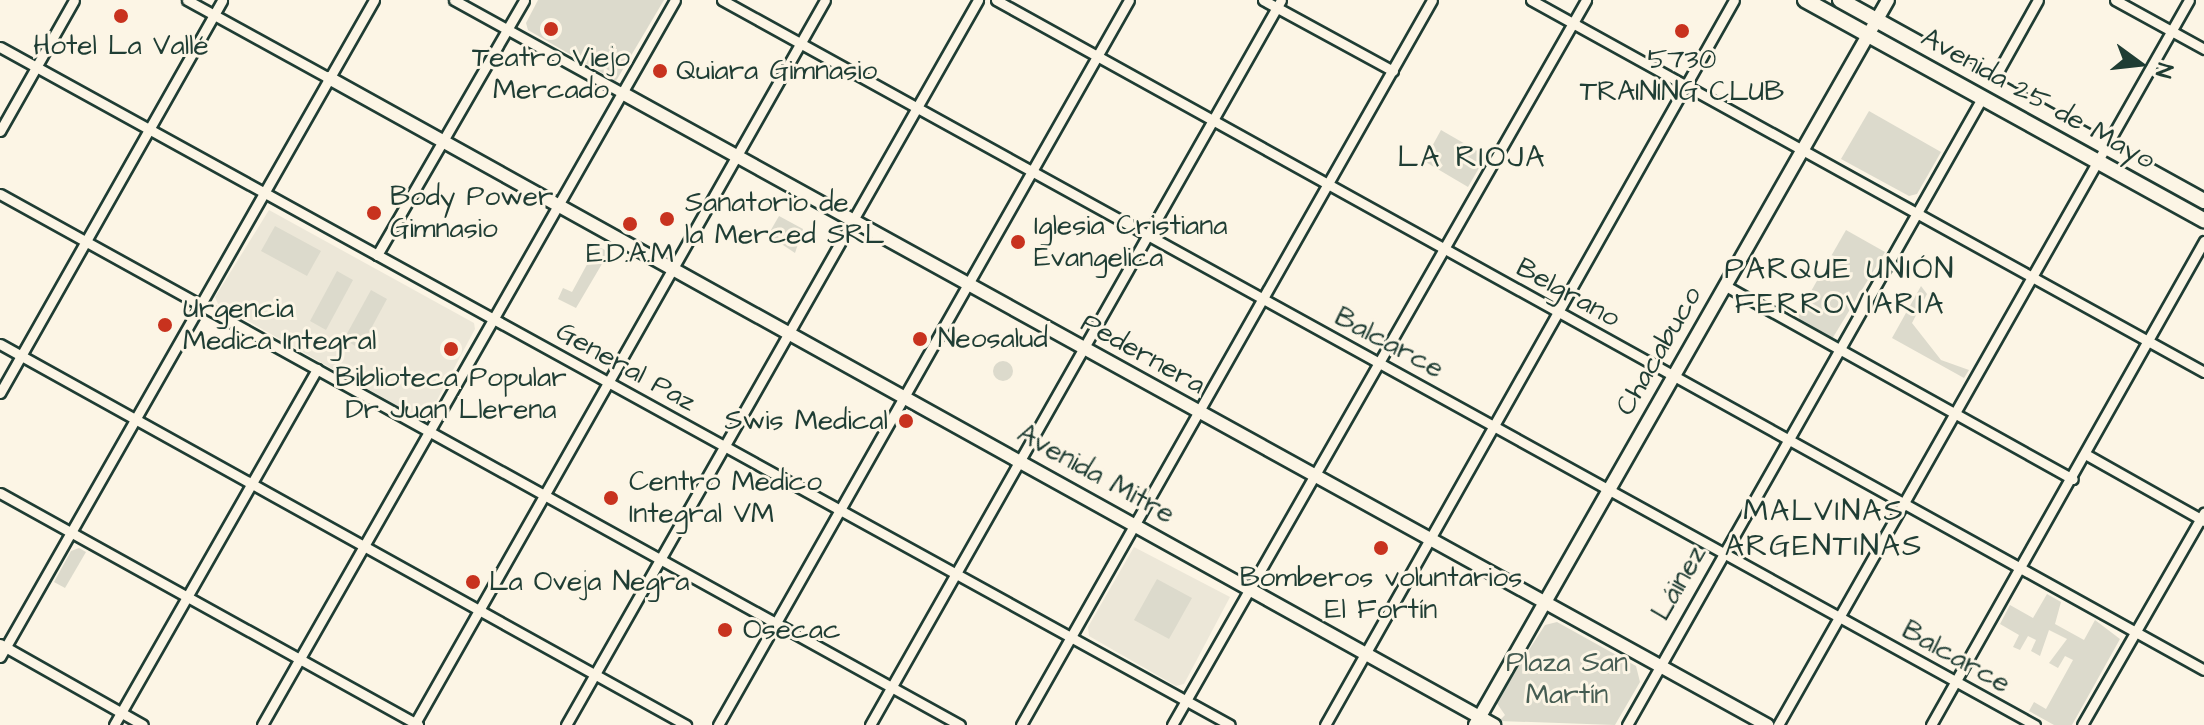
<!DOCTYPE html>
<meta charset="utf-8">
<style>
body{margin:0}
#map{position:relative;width:2204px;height:725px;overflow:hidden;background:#fcf5e5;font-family:"Architects Daughter",sans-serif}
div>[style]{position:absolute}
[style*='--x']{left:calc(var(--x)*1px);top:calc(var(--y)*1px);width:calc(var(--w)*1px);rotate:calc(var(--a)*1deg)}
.built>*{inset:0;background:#ece7d8}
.green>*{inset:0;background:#dcdacc}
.round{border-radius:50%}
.roads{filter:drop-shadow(2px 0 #1f3d34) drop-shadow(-2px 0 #1f3d34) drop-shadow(0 2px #1f3d34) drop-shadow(0 -2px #1f3d34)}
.street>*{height:9px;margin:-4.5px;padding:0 4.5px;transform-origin:4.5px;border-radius:4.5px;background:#fcf5e5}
.secondary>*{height:12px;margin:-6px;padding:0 6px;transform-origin:6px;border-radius:6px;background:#fcf5e5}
.primary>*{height:14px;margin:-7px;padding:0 7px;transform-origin:7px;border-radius:7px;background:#fcf5e5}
.dots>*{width:22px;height:22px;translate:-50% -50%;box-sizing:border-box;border:4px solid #fcf5e5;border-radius:50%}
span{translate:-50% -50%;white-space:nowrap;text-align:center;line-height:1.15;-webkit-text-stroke:6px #fcf5e5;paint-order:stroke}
.poi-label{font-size:28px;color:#1f3d34}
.left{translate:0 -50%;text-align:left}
.right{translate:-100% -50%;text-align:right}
.street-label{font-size:28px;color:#1f3d34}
.park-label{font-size:28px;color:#455c52}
.neighbourhood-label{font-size:30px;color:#1f3d34;letter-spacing:2px}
.north{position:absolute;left:2100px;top:24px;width:80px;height:80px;-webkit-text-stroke:6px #fcf5e5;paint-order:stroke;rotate:105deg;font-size:22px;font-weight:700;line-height:32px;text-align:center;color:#1f3d34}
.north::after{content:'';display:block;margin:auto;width:28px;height:36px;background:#1f3d34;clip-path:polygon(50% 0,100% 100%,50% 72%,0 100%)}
</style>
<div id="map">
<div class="built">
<i style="clip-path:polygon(269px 210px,474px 323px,475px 329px,428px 417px,419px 418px,218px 304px,215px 297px)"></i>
<i style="clip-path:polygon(1134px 547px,1230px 597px,1184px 684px,1176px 686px,1089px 636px,1088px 627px)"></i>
</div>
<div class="green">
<i style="clip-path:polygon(538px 0,664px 0,616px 81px,528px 30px,526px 23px)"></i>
<i style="clip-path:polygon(1869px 111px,1941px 152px,1917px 194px,1909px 196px,1841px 159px)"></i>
<i style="clip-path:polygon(1441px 130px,1486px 156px,1468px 187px,1424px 161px)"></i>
<i style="clip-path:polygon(779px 216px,803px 229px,795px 253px,768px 235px)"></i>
<i style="clip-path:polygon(275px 226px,321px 251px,307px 276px,261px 251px)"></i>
<i style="clip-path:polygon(1846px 230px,1885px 252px,1832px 339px,1800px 321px,1798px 314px)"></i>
<i style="clip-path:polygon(597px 246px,609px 252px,576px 308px,558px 299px,563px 288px,572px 292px)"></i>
<i style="clip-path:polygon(337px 271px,353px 280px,326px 330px,310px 321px)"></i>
<i style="clip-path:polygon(1921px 286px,1927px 294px,1912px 323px,1941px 360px,1969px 370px,1964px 378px,1892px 338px)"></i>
<i style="clip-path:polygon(371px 290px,387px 299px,360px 349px,344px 339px)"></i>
<i class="round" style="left:993px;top:361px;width:20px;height:20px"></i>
<i style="clip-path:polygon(79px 548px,86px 552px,65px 588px,54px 582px,71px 551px)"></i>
<i style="clip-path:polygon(1157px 579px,1192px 598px,1169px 639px,1134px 620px)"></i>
<i style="clip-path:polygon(2047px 594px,2061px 602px,2055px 624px,2084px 640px,2095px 620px,2120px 639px,2072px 725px,2054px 725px,2029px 711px,2034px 702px,2046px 709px,2073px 660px,2065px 656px,2058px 668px,2049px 663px,2067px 639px,2049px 630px,2040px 656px,2031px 651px,2036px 640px,2028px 636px,2020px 650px,2013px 647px,2019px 635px,2000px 624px,2010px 605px,2033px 618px)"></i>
<i style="clip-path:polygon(1557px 622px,1636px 666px,1640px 682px,1615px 725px,1499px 721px,1505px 715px,1496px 702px,1498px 698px,1545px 625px)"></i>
</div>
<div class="roads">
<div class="street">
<i style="--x:187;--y:0;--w:162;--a:28.8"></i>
<i style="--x:454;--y:0;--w:194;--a:28.9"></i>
<i style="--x:722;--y:0;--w:1500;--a:28.91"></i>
<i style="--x:996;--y:0;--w:1381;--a:29.01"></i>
<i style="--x:1263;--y:0;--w:148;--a:28.6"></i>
<i style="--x:1531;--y:0;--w:769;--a:28.93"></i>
<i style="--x:2115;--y:0;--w:102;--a:28.8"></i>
<i style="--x:0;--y:47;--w:1404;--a:28.86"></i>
<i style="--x:1991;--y:84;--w:96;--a:-60.8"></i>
<i style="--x:0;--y:131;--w:150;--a:-60.5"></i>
<i style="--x:0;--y:194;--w:1097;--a:28.95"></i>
<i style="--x:377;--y:255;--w:294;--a:-60"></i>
<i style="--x:1724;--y:285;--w:399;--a:29.1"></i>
<i style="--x:0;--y:344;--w:785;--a:29.05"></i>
<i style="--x:0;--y:393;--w:451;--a:-60.5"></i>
<i style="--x:2087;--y:455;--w:134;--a:29.4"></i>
<i style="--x:0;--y:493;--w:478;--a:29"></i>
<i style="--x:0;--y:644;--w:164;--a:29.5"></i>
<i style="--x:0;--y:657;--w:756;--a:-60.35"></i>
<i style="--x:114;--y:725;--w:410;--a:-60.3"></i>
<i style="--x:262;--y:725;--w:834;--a:-60.33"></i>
<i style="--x:414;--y:725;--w:833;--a:-60.45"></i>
<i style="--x:566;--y:725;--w:834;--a:-60.39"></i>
<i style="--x:718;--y:725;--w:833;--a:-60.45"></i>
<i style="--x:870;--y:725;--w:833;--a:-60.45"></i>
<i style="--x:1021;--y:725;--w:833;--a:-60.45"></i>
<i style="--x:1172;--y:725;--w:835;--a:-60.27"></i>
<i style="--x:1325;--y:725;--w:832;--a:-60.57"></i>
<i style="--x:1627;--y:725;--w:721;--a:-60.48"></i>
<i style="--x:1778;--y:725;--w:833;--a:-60.45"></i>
<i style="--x:1931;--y:725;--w:556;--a:-60.57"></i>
<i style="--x:2082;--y:725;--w:245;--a:-60.1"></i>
</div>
<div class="secondary">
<i style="--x:329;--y:78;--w:1333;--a:29.05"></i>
<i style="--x:624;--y:94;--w:1306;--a:28.9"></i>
<i style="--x:1475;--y:725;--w:834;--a:-60.33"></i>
</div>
<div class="primary">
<i style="--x:1805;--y:0;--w:456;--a:28.9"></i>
<i style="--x:1840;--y:0;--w:416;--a:28.9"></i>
</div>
</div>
<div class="dots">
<i style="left:121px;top:16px;background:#c8321e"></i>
<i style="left:551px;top:29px;background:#c8321e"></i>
<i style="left:1682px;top:31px;background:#c8321e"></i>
<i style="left:660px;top:71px;background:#c8321e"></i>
<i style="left:374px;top:213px;background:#c8321e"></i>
<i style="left:667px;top:219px;background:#c8321e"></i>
<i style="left:630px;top:224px;background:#c8321e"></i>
<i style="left:1018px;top:242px;background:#c8321e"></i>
<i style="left:165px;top:325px;background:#c8321e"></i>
<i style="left:920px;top:339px;background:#c8321e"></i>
<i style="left:451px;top:349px;background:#c8321e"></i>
<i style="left:906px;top:421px;background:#c8321e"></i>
<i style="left:611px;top:498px;background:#c8321e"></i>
<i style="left:1381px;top:548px;background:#c8321e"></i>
<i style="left:473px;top:582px;background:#c8321e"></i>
<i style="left:725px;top:630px;background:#c8321e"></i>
</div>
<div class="poi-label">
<span style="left:121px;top:46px">Hotel La Vallé</span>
<span style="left:551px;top:74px">Teatro Viejo<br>Mercado</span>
<span style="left:1682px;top:76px">5730<br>TRAINING CLUB</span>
<span class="left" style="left:676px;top:71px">Quiara Gimnasio</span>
<span class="left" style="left:390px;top:213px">Body Power<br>Gimnasio</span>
<span class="left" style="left:685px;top:219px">Sanatorio de<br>la Merced SRL</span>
<span class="left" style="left:1034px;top:242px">Iglesia Cristiana<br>Evangelica</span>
<span style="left:630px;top:254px">E.D.A.M</span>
<span class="left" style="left:183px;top:325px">Urgencia<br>Medica Integral</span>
<span class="left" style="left:938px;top:339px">Neosalud</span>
<span style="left:451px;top:394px">Biblioteca Popular<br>Dr Juan Llerena</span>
<span class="right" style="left:888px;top:421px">Swis Medical</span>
<span class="left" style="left:629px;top:498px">Centro Medico<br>Integral VM</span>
<span style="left:1381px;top:594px">Bomberos voluntarios<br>El Fortín</span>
<span class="left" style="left:489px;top:582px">La Oveja Negra</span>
<span class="left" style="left:743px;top:630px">Osecac</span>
</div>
<div class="street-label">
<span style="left:2038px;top:99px;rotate:29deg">Avenida 25 de Mayo</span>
<span style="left:1568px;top:293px;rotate:29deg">Belgrano</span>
<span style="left:1389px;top:343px;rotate:28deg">Balcarce</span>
<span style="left:1659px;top:351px;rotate:-60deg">Chacabuco</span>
<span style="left:1143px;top:354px;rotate:29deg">Pedernera</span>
<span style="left:626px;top:367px;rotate:29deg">General Paz</span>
<span style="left:1096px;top:474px;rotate:29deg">Avenida Mitre</span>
<span style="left:1679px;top:583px;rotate:-60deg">Láinez</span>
<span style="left:1956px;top:657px;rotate:29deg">Balcarce</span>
</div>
<div class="park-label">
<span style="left:1567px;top:679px">Plaza San<br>Martín</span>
</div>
<div class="neighbourhood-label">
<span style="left:1472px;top:157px">LA RIOJA</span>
<span style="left:1840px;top:286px">PARQUE UNIÓN<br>FERROVIARIA</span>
<span style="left:1824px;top:528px">MALVINAS<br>ARGENTINAS</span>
</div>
<div class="north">N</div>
</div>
